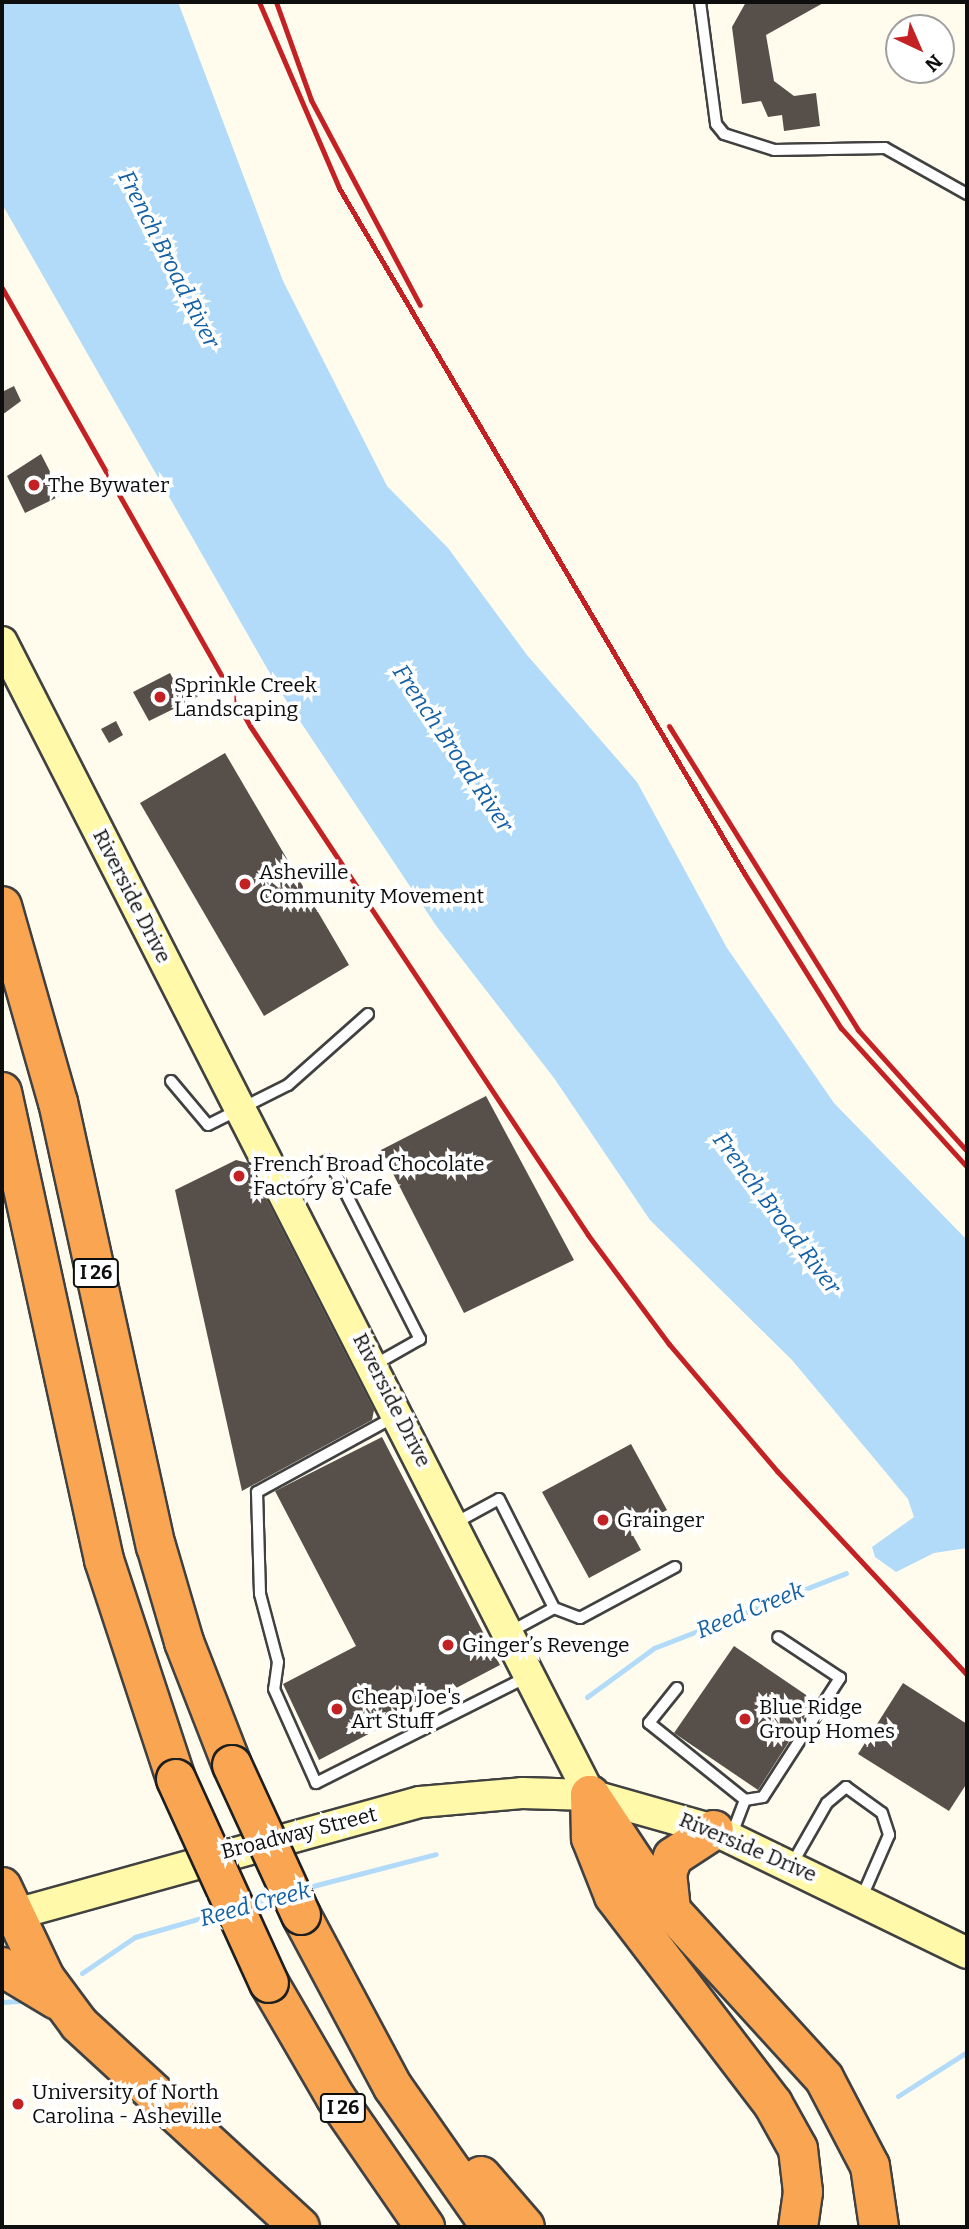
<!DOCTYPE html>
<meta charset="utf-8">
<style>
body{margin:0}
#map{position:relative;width:969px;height:2229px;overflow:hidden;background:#fffcee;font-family:Bitter,serif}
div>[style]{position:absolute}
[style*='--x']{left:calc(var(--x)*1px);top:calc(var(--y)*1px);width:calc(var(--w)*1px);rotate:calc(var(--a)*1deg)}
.water>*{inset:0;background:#b1dbf8}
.stream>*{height:5px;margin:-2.5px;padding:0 2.5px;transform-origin:2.5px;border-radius:2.5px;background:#b1dbf8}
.building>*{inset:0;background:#574f4a}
.roads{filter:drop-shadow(2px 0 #414141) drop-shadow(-2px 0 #414141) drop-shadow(0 2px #414141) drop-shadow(0 -2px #414141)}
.lane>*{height:10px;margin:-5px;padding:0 5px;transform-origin:5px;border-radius:5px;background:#fff}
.secondary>*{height:30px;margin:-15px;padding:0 15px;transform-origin:15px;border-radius:15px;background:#fff9a9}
.highway>*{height:38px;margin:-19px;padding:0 19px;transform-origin:19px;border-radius:19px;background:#f9a552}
.rail>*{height:5px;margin:-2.5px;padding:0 2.5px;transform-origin:2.5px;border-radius:2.5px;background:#c32123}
.bridges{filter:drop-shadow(2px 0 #1f1f1f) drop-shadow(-2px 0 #1f1f1f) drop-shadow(0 2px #1f1f1f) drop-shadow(0 -2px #1f1f1f)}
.highway-bridge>*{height:38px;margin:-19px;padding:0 19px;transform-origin:19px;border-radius:19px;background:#f9a552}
.dots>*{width:19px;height:19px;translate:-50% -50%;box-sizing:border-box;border:4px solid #fff;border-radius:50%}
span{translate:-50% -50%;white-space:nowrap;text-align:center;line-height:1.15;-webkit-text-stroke:7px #fff;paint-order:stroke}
.shield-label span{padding:2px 5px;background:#fff;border:2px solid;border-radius:5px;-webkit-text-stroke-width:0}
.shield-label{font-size:19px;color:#0e0e0e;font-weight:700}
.poi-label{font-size:21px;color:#0e0e0e}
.left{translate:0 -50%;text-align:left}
.street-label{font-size:21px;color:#0e0e0e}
.water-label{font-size:23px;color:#125fa4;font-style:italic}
.frame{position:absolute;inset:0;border:4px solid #0e0e0e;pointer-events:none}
.north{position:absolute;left:885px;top:14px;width:70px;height:70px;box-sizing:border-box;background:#fff;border:2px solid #9f9f9f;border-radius:50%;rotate:136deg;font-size:19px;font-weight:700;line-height:28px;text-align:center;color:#0e0e0e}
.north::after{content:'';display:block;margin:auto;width:24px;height:32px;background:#c32123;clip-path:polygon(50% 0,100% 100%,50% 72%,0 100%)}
</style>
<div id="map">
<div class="water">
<i style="clip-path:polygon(2px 2px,178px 2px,283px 281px,387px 486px,448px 548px,527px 655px,637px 782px,727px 948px,834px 1103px,967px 1240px,967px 1548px,934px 1553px,896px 1572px,875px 1557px,872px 1547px,914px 1517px,908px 1499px,792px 1360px,650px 1220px,554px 1078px,437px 927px,280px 691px,2px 204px)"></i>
</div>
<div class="stream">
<i style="--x:587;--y:1697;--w:83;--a:-36.2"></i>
<i style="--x:654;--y:1648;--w:206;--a:-21.3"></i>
<i style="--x:305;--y:1888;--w:135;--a:-14.5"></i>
<i style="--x:248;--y:1904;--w:29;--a:-16"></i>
<i style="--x:82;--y:1973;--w:64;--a:-34.2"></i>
<i style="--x:135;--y:1937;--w:91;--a:-16"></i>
<i style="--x:2;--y:2002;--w:17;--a:-3"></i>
<i style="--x:898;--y:2096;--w:82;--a:-32.5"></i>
</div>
<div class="building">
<i style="clip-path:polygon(746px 2px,825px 2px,766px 35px,774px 81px,794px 96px,816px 93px,820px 126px,784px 131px,782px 115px,768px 117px,761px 101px,742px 104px,732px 27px)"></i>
<i style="clip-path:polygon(14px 386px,21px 401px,2px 415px,2px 392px)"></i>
<i style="clip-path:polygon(41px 454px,62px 495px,25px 513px,7px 476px)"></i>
<i style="clip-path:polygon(170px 673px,179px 690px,194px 681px,202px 695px,149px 721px,133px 692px)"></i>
<i style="clip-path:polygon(116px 721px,123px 735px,109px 743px,101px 729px)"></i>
<i style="clip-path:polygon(225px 753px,349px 965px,264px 1016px,140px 803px)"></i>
<i style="clip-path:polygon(486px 1096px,574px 1260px,464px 1313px,381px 1150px)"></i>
<i style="clip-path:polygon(236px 1160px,248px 1163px,374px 1410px,372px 1420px,242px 1491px,175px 1190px)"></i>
<i style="clip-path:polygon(382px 1437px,500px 1665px,319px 1760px,283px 1684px,356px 1646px,275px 1491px)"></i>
<i style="clip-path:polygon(631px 1444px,667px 1510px,630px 1530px,641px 1550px,589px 1578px,542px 1492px)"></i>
<i style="clip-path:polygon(734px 1646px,815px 1701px,758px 1790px,674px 1733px)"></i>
<i style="clip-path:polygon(903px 1683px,967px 1724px,967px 1783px,949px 1811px,858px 1754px)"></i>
</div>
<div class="roads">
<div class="lane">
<i style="--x:700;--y:2;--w:123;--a:82.5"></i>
<i style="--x:716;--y:124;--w:13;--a:51"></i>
<i style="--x:724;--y:134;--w:52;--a:17.7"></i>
<i style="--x:774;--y:150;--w:111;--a:-1"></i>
<i style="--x:885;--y:148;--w:94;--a:29.3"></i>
<i style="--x:171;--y:1081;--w:57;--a:49.9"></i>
<i style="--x:208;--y:1125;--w:89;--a:-26.6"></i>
<i style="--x:288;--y:1085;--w:107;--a:-41.6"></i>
<i style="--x:281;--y:1185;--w:54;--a:-27.5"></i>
<i style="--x:329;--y:1160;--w:201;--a:63.1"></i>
<i style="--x:420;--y:1339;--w:53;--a:150.5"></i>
<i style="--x:394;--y:1417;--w:156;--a:151.3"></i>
<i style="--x:257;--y:1492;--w:102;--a:88.3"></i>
<i style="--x:260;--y:1594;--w:70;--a:75.2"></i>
<i style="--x:278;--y:1662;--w:27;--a:98"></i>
<i style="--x:274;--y:1689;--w:103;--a:65.9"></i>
<i style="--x:316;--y:1783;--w:236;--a:-26.7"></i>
<i style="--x:455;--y:1523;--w:50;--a:-28.6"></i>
<i style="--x:499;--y:1499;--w:122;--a:63.2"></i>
<i style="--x:554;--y:1608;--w:50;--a:151.4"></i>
<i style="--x:554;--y:1608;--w:28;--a:21"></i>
<i style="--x:580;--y:1618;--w:108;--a:-28.2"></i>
<i style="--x:677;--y:1688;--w:45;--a:128.7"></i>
<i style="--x:649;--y:1723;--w:123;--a:38.7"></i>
<i style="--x:745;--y:1800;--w:40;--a:111"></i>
<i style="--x:745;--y:1800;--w:18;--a:-9"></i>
<i style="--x:763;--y:1797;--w:142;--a:-57.1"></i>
<i style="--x:840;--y:1678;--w:74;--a:-146.5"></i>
<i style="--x:792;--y:1864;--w:70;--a:-60.2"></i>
<i style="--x:827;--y:1803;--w:25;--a:-40"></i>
<i style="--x:846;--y:1787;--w:44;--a:35.8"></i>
<i style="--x:882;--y:1813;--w:23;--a:72"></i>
<i style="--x:889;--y:1835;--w:70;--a:113.6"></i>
</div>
<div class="secondary">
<i style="--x:2;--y:642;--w:1294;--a:62.98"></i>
<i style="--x:2;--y:1911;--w:14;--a:12"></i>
<i style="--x:16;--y:1914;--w:419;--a:-15.5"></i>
<i style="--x:420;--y:1802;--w:102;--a:-5"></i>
<i style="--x:522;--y:1793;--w:68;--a:1.7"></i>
<i style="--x:590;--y:1795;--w:129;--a:15.8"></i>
<i style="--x:714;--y:1830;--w:281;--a:25.9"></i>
</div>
<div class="highway">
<i style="--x:2;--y:906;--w:204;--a:74.1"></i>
<i style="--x:58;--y:1102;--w:455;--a:77.6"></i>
<i style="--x:156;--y:1546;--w:100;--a:73.7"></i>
<i style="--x:184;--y:1642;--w:132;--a:68.7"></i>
<i style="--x:2;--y:1092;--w:479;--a:77.7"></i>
<i style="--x:104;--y:1560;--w:231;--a:71.8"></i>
<i style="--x:590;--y:1795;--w:118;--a:56.4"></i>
<i style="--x:655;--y:1893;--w:251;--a:47.6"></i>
<i style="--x:824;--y:2078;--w:99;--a:62.4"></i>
<i style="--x:870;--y:2166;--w:62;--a:81.6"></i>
<i style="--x:590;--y:1795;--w:43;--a:88.7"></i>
<i style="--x:591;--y:1838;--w:62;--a:68.4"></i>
<i style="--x:614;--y:1896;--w:262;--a:52.6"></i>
<i style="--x:773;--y:2104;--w:51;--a:60.9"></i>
<i style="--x:798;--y:2149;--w:43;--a:83.4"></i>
<i style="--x:803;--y:2192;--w:35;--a:98"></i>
<i style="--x:2;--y:1887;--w:101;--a:64.7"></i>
<i style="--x:45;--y:1978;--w:57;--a:53.5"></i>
<i style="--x:79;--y:2024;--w:300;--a:42.6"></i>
<i style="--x:671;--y:1910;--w:37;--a:-96"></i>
<i style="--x:667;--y:1873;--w:17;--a:-69"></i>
<i style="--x:673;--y:1857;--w:49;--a:-33.4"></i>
<i style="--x:301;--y:1915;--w:195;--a:61.9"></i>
<i style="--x:393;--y:2087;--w:171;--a:55"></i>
<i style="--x:2;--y:1967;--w:64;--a:31"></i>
<i style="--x:269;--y:1983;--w:133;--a:59.8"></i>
<i style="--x:336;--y:2098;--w:157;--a:55.4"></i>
<i style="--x:481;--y:2176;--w:67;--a:49.2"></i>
</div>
</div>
<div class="rail">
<i style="--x:259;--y:2;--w:202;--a:66.7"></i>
<i style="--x:339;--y:188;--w:796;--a:59.41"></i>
<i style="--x:744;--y:873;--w:183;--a:58"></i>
<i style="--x:841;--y:1028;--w:188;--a:47.8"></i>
<i style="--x:276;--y:2;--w:104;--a:70.3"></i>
<i style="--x:311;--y:100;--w:232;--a:62"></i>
<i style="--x:2;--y:288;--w:503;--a:60.48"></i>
<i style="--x:250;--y:726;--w:611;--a:56.41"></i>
<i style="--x:588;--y:1235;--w:136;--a:53.4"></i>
<i style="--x:669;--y:1344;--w:167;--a:49.6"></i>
<i style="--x:777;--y:1471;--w:279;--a:47"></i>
<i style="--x:669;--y:726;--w:358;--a:58.1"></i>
<i style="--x:858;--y:1030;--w:163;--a:48"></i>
</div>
<div class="bridges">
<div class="highway-bridge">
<i style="--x:232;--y:1765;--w:165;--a:65.3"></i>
<i style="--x:176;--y:1779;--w:224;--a:65.5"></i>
</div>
</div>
<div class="dots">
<i style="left:34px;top:485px;background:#c32123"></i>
<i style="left:160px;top:697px;background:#c32123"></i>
<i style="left:245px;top:884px;background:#c32123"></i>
<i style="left:239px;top:1176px;background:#c32123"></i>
<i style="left:603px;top:1520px;background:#c32123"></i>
<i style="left:448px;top:1645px;background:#c32123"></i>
<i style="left:337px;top:1709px;background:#c32123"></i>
<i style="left:745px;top:1719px;background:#c32123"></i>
<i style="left:18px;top:2104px;background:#c32123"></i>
</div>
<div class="shield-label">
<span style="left:96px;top:1273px">I 26</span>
<span style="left:343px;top:2108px">I 26</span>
</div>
<div class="poi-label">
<span class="left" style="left:48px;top:485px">The Bywater</span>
<span class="left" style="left:174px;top:697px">Sprinkle Creek<br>Landscaping</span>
<span class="left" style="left:259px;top:884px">Asheville<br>Community Movement</span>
<span class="left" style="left:253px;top:1176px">French Broad Chocolate<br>Factory &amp; Cafe</span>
<span class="left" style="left:617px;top:1520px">Grainger</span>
<span class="left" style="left:462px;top:1645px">Ginger’s Revenge</span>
<span class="left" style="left:351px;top:1709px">Cheap Joe's<br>Art Stuff</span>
<span class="left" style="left:759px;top:1719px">Blue Ridge<br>Group Homes</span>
<span class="left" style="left:32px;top:2104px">University of North<br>Carolina - Asheville</span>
</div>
<div class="street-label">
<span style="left:132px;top:896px;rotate:63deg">Riverside Drive</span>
<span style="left:392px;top:1400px;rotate:63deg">Riverside Drive</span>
<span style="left:299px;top:1833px;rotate:-14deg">Broadway Street</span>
<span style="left:748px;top:1847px;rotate:23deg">Riverside Drive</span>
</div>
<div class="water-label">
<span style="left:169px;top:259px;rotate:63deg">French Broad River</span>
<span style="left:453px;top:748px;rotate:56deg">French Broad River</span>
<span style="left:777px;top:1213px;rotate:53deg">French Broad River</span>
<span style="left:750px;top:1610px;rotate:-22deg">Reed Creek</span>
<span style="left:255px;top:1904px;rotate:-15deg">Reed Creek</span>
</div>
<div class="frame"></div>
<div class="north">N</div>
</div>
